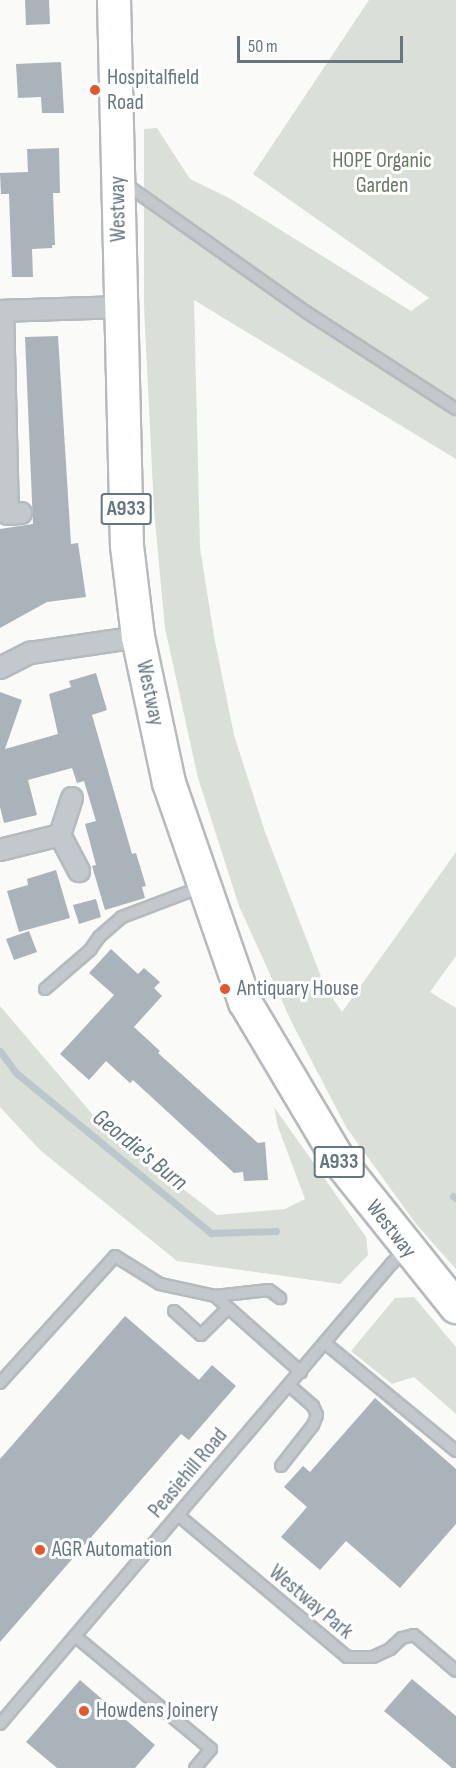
<!DOCTYPE html>
<style>
body{margin:0}
#map{position:relative;width:456px;height:1768px;overflow:hidden;background:#fafaf8;font-family:"Sofia Sans Condensed",sans-serif}
div>[style]{position:absolute}
[style*='--x']{left:calc(var(--x)*1px);top:calc(var(--y)*1px);width:calc(var(--w)*1px);rotate:calc(var(--a)*1deg)}
.green>*{inset:0;background:#dadfd7}
.stream>*{height:7px;margin:-3.5px;padding:0 3.5px;transform-origin:3.5px;border-radius:3.5px;background:#bbc7cb}
.building>*{inset:0;background:#aab3b9}
.roads{filter:drop-shadow(2px 0 #b5babe) drop-shadow(-2px 0 #b5babe) drop-shadow(0 2px #b5babe) drop-shadow(0 -2px #b5babe)}
.lane>*{height:10px;margin:-5px;padding:0 5px;transform-origin:5px;border-radius:5px;background:#c3c8cc}
.street>*{height:20px;margin:-10px;padding:0 10px;transform-origin:10px;border-radius:10px;background:#c3c8cc}
.primary>*{height:32px;margin:-16px;padding:0 16px;transform-origin:16px;border-radius:16px;background:#fff}
.dots>*{width:16px;height:16px;translate:-50% -50%;box-sizing:border-box;border:3px solid #fff;border-radius:50%}
span{translate:-50% -50%;white-space:nowrap;text-align:center;line-height:1.15;-webkit-text-stroke:6px #fff;paint-order:stroke}
.shield-label span{padding:2px 4px;background:#fff;border:2px solid;border-radius:4px;-webkit-text-stroke-width:0}
.shield-label{font-size:21px;color:#657683;font-weight:700}
.poi-label{font-size:22px;color:#657683}
.left{translate:0 -50%;text-align:left}
.park-label{font-size:22px;color:#687a64}
.street-label{font-size:22px;color:#657683}
.water-label{font-size:24px;color:#60757c;font-style:italic}
.scale{position:absolute;left:237px;top:36px;width:166px;height:27px;box-sizing:border-box;border:3px solid #657683;border-top:0;padding-left:8px;font-size:18px;line-height:21px;white-space:nowrap;color:#657683;-webkit-text-stroke:4px #fff;paint-order:stroke}
</style>
<div id="map">
<div class="green">
<i style="clip-path:polygon(369px 0,456px 0,456px 459px,194px 300px,200px 548px,214px 636px,234px 735px,265px 832px,325px 987px,342px 1012px,456px 852px,456px 956px,430px 992px,456px 1008px,456px 1269px,416px 1224px,346px 1127px,292px 1023px,239px 906px,198px 778px,165px 628px,154px 510px,144px 306px,144px 129px,157px 128px,190px 179px,229px 198px,411px 311px,429px 298px,253px 174px)"></i>
<i style="clip-path:polygon(0 1006px,105px 1129px,217px 1215px,285px 1209px,305px 1199px,278px 1127px,274px 1107px,366px 1237px,368px 1255px,340px 1284px,177px 1261px,40px 1150px,0 1107px)"></i>
<i style="clip-path:polygon(414px 1297px,456px 1347px,456px 1414px,414px 1377px,392px 1384px,351px 1351px,395px 1298px)"></i>
</div>
<div class="stream">
<i style="--x:0;--y:1051;--w:26;--a:54"></i>
<i style="--x:15;--y:1072;--w:254;--a:39.4"></i>
<i style="--x:211;--y:1233;--w:65;--a:-1.8"></i>
<i style="--x:453;--y:1196;--w:4;--a:34"></i>
</div>
<div class="building">
<i style="clip-path:polygon(25px 0,49px 0,50px 24px,26px 25px)"></i>
<i style="clip-path:polygon(61px 62px,64px 113px,42px 113px,41px 97px,18px 98px,16px 64px)"></i>
<i style="clip-path:polygon(59px 148px,60px 193px,53px 193px,55px 245px,52px 245px,52px 248px,32px 249px,33px 277px,12px 277px,9px 194px,1px 194px,0 173px,28px 172px,27px 149px)"></i>
<i style="clip-path:polygon(58px 336px,71px 544px,78px 543px,86px 597px,47px 602px,0 628px,0 529px,33px 524px,25px 337px)"></i>
<i style="clip-path:polygon(96px 673px,107px 710px,92px 715px,132px 854px,136px 853px,146px 886px,142px 887px,145px 898px,105px 910px,92px 866px,96px 865px,85px 824px,96px 821px,84px 781px,77px 783px,72px 768px,28px 780px,37px 815px,4px 823px,0 807px,0 692px,22px 700px,5px 749px,58px 734px,49px 694px,71px 687px,69px 681px)"></i>
<i style="clip-path:polygon(56px 870px,70px 918px,19px 932px,7px 891px,28px 885px,27px 879px)"></i>
<i style="clip-path:polygon(96px 899px,101px 917px,79px 924px,73px 905px)"></i>
<i style="clip-path:polygon(29px 931px,37px 952px,14px 960px,6px 939px)"></i>
<i style="clip-path:polygon(111px 949px,138px 974px,144px 968px,160px 982px,154px 988px,162px 996px,134px 1027px,160px 1051px,158px 1053px,258px 1143px,265px 1142px,268px 1180px,244px 1181px,243px 1172px,234px 1173px,133px 1080px,130px 1083px,106px 1061px,89px 1080px,60px 1054px,114px 995px,89px 973px)"></i>
<i style="clip-path:polygon(125px 1316px,199px 1380px,212px 1365px,236px 1386px,189px 1440px,181px 1434px,0 1642px,0 1459px)"></i>
<i style="clip-path:polygon(375px 1398px,456px 1469px,456px 1524px,400px 1588px,346px 1541px,320px 1570px,281px 1537px,307px 1507px,284px 1487px,303px 1466px,310px 1472px)"></i>
<i style="clip-path:polygon(412px 1679px,456px 1716px,456px 1768px,452px 1768px,384px 1711px)"></i>
<i style="clip-path:polygon(80px 1680px,155px 1745px,135px 1768px,57px 1768px,26px 1742px)"></i>
</div>
<div class="roads">
<div class="lane">
<i style="--x:124;--y:183;--w:223;--a:35.3"></i>
<i style="--x:306;--y:312;--w:179;--a:32.9"></i>
<i style="--x:45;--y:989;--w:60;--a:-40.9"></i>
<i style="--x:90;--y:950;--w:16;--a:-55"></i>
<i style="--x:99;--y:937;--w:30;--a:-41"></i>
<i style="--x:122;--y:917;--w:85;--a:-20.8"></i>
<i style="--x:215;--y:1296;--w:54;--a:-6.3"></i>
<i style="--x:269;--y:1290;--w:14;--a:36"></i>
<i style="--x:174;--y:1311;--w:36;--a:42"></i>
<i style="--x:201;--y:1335;--w:38;--a:-45"></i>
<i style="--x:325;--y:1343;--w:170;--a:39.5"></i>
<i style="--x:0;--y:1383;--w:171;--a:-47.8"></i>
<i style="--x:115;--y:1256;--w:53;--a:31.9"></i>
<i style="--x:160;--y:1284;--w:56;--a:12.3"></i>
<i style="--x:215;--y:1296;--w:115;--a:41.5"></i>
<i style="--x:281;--y:1466;--w:52;--a:-52"></i>
<i style="--x:313;--y:1425;--w:11;--a:-68"></i>
<i style="--x:317;--y:1415;--w:10;--a:-114"></i>
<i style="--x:313;--y:1406;--w:32;--a:-139"></i>
<i style="--x:178;--y:1515;--w:221;--a:40"></i>
<i style="--x:347;--y:1657;--w:26;--a:0"></i>
<i style="--x:373;--y:1657;--w:19;--a:-25"></i>
<i style="--x:390;--y:1649;--w:16;--a:-43"></i>
<i style="--x:402;--y:1638;--w:12;--a:-14"></i>
<i style="--x:414;--y:1635;--w:55;--a:40.6"></i>
<i style="--x:75;--y:1636;--w:177;--a:39.7"></i>
<i style="--x:211;--y:1749;--w:25;--a:130"></i>
<i style="--x:0;--y:1724;--w:605;--a:-49.62"></i>
<i style="--x:392;--y:1263;--w:19;--a:-43"></i>
</div>
<div class="street">
<i style="--x:0;--y:311;--w:121;--a:-1.9"></i>
<i style="--x:3;--y:311;--w:203;--a:88.6"></i>
<i style="--x:8;--y:514;--w:13;--a:-4"></i>
<i style="--x:0;--y:668;--w:34;--a:-27"></i>
<i style="--x:30;--y:653;--w:109;--a:-8.4"></i>
<i style="--x:72;--y:798;--w:39;--a:108"></i>
<i style="--x:60;--y:835;--w:41;--a:62.2"></i>
<i style="--x:0;--y:850;--w:62;--a:-14"></i>
</div>
<div class="primary">
<i style="--x:114;--y:0;--w:546;--a:88.64"></i>
<i style="--x:127;--y:546;--w:92;--a:83.1"></i>
<i style="--x:138;--y:637;--w:149;--a:78"></i>
<i style="--x:169;--y:783;--w:232;--a:70.9"></i>
<i style="--x:245;--y:1002;--w:186;--a:59.3"></i>
<i style="--x:340;--y:1162;--w:186;--a:51.3"></i>
</div>
</div>
<div class="dots">
<i style="left:95px;top:90px;background:#e4572e"></i>
<i style="left:225px;top:989px;background:#e4572e"></i>
<i style="left:40px;top:1550px;background:#e4572e"></i>
<i style="left:84px;top:1711px;background:#e4572e"></i>
</div>
<div class="shield-label">
<span style="left:126px;top:509px">A933</span>
<span style="left:339px;top:1162px">A933</span>
</div>
<div class="poi-label">
<span class="left" style="left:107px;top:90px">Hospitalfield<br>Road</span>
<span class="left" style="left:237px;top:989px">Antiquary House</span>
<span class="left" style="left:52px;top:1550px">AGR Automation</span>
<span class="left" style="left:96px;top:1711px">Howdens Joinery</span>
</div>
<div class="park-label">
<span style="left:382px;top:173px">HOPE Organic<br>Garden</span>
</div>
<div class="street-label">
<span style="left:118px;top:209px;rotate:-91deg">Westway</span>
<span style="left:150px;top:693px;rotate:78deg">Westway</span>
<span style="left:391px;top:1229px;rotate:52deg">Westway</span>
<span style="left:188px;top:1473px;rotate:-50deg">Peasiehill Road</span>
<span style="left:311px;top:1602px;rotate:40deg">Westway Park</span>
</div>
<div class="water-label">
<span style="left:140px;top:1150px;rotate:39deg">Geordie's Burn</span>
</div>
<div class="scale">50 m</div>
</div>
